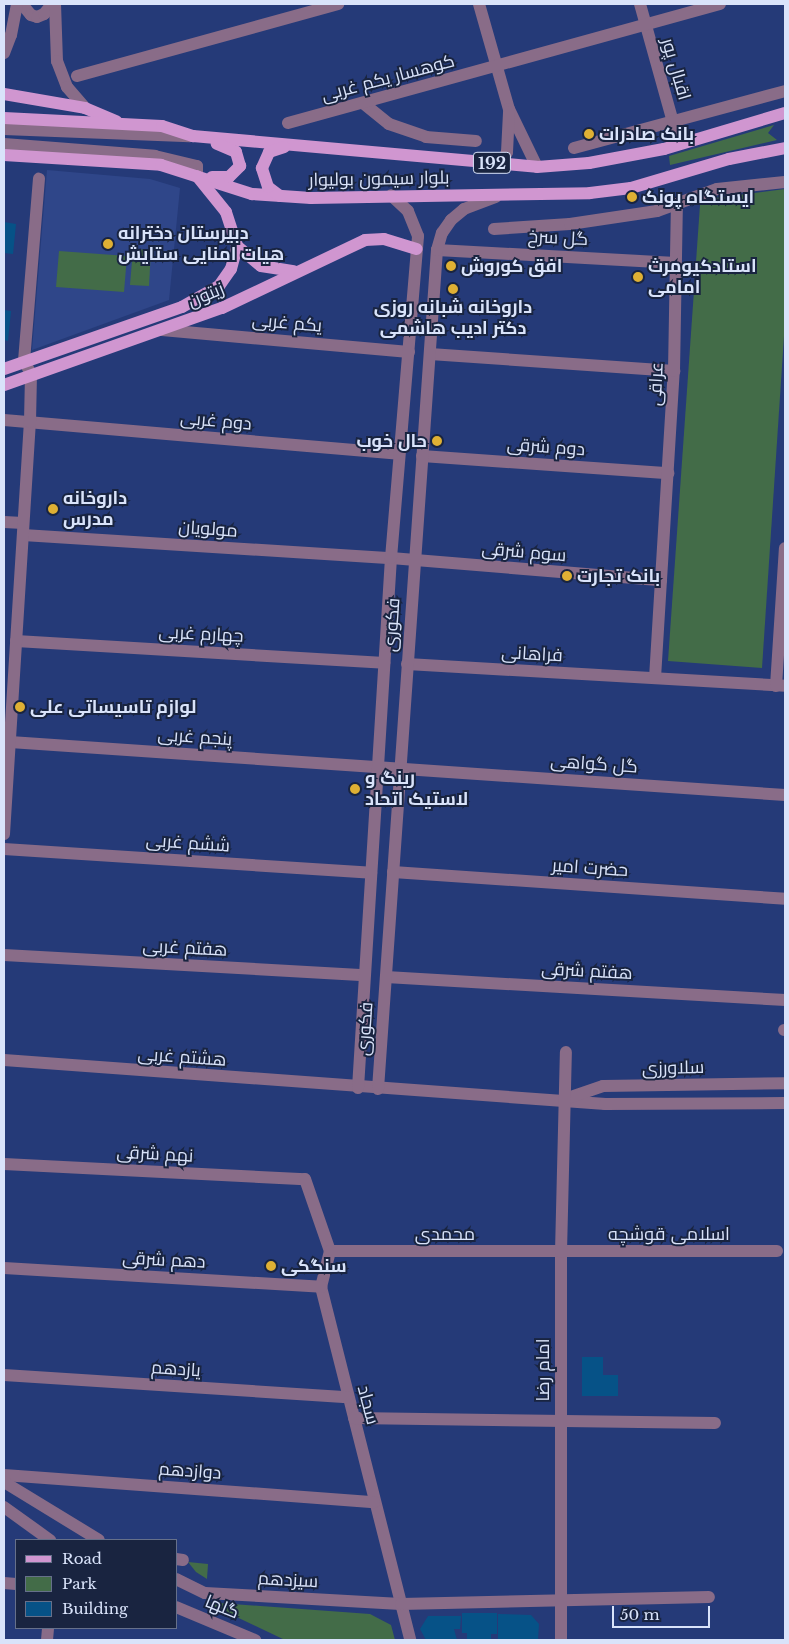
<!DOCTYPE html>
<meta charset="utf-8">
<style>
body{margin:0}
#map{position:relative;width:789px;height:1644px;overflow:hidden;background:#253a78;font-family:"Libre Baskerville",Cairo,serif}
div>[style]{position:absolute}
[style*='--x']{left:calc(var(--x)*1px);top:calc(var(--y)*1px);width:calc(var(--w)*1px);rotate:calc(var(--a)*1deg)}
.built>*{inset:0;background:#2f4689}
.green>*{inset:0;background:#436c48}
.building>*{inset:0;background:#065287}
.minor>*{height:12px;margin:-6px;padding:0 6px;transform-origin:6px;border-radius:6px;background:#896c88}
.major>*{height:12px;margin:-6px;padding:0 6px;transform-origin:6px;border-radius:6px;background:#d096d0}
.dots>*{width:14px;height:14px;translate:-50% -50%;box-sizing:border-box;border:2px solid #192440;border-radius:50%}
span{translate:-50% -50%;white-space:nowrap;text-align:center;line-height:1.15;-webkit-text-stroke:4px #192440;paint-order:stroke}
.shield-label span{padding:1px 4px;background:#192440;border:1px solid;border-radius:4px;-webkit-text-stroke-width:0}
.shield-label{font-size:16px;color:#d9e3fa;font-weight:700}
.street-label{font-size:18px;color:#d9e3fa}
.poi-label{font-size:18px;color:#d9e3fa;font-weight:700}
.left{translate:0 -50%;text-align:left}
.right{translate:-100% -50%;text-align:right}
.frame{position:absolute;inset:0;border:5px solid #d9e3fa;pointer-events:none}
.legend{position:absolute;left:15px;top:1539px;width:162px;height:90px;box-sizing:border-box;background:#192440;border:1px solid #66708a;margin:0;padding:6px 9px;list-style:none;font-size:15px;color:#d9e3fa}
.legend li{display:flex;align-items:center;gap:10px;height:25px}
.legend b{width:25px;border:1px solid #66708a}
.scale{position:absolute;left:612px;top:1606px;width:98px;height:22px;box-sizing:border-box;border:2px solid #d9e3fa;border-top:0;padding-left:6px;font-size:15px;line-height:18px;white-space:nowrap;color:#d9e3fa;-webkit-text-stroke:4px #192440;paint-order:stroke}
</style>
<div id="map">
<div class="built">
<i style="clip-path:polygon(47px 170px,150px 179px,180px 188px,169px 300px,32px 350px)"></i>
</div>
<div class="green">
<i style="clip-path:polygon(774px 125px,768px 133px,777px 140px,670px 165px,669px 156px)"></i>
<i style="clip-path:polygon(785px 189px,785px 321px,762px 668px,668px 661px,700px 205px,706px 199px)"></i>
<i style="clip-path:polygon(133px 249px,151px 250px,149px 286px,130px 285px)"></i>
<i style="clip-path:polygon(59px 251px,127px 256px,124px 292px,56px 287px)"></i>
<i style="clip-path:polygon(188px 1562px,208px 1564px,207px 1579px,196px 1572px)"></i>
<i style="clip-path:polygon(205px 1602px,370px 1614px,391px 1625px,395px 1640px,285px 1640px)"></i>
</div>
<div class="building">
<i style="clip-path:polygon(4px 222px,16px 224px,13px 254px,4px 253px)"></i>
<i style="clip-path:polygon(4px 310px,11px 311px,8px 341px,4px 340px)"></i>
<i style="clip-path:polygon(582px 1357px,603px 1357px,603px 1375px,618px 1375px,618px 1396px,582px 1396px)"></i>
<i style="clip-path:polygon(462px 1613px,497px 1613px,497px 1634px,491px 1634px,491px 1640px,467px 1640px,467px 1633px,462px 1633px)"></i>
<i style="clip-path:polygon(498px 1614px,531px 1615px,539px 1624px,538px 1640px,498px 1640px)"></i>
<i style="clip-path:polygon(428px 1616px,461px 1616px,460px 1629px,454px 1629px,457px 1640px,426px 1640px,420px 1629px)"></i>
</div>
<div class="minor">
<i style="--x:22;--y:4;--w:14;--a:51"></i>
<i style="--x:31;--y:15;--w:6;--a:18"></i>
<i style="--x:37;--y:17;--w:8;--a:-23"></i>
<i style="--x:44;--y:14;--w:13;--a:-51"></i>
<i style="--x:55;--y:4;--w:57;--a:88"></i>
<i style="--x:57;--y:61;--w:28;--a:69"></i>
<i style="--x:67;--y:87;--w:28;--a:49"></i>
<i style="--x:479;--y:4;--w:109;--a:74.1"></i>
<i style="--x:509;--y:109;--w:64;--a:64.2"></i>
<i style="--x:640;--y:4;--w:145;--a:74.4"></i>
<i style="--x:4;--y:53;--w:19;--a:-69"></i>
<i style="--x:11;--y:35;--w:32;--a:-79"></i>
<i style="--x:77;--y:76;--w:271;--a:-15.4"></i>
<i style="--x:363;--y:103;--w:33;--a:39"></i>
<i style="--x:389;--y:124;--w:39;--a:19"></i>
<i style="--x:426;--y:137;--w:50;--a:4.6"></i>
<i style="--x:288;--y:123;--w:448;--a:-15.4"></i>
<i style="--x:4;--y:129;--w:186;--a:2.2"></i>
<i style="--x:4;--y:144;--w:151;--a:4.5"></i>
<i style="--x:155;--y:156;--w:43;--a:13.4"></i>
<i style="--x:197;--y:166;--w:10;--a:90"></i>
<i style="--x:574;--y:148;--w:219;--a:-15.1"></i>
<i style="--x:501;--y:164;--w:13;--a:-63"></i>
<i style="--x:507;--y:152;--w:40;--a:-87.1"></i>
<i style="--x:494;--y:229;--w:76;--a:-3.8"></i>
<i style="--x:570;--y:224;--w:88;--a:-8.5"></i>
<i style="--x:657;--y:211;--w:64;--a:-20.1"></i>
<i style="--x:717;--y:189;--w:68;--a:-5.9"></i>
<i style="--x:437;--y:250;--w:239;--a:3.1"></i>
<i style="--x:162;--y:330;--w:248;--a:5.1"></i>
<i style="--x:430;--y:354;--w:245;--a:4"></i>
<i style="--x:4;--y:420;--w:396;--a:4.9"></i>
<i style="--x:422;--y:456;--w:247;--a:4"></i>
<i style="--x:4;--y:522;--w:19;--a:3"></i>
<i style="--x:23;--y:535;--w:369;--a:3.6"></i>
<i style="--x:391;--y:558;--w:271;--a:4.7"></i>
<i style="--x:16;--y:641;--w:369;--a:3.4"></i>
<i style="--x:407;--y:664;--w:379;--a:3.3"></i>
<i style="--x:655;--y:678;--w:308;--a:-86.5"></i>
<i style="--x:674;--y:371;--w:167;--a:-89"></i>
<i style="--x:776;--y:686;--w:138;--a:-86.3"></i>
<i style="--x:10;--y:742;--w:777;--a:3.91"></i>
<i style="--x:4;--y:834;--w:413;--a:-86.4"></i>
<i style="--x:30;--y:422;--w:48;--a:-88.8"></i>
<i style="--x:31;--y:374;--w:15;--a:-118"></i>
<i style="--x:24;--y:361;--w:183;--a:-85.3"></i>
<i style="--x:4;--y:849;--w:368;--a:3.7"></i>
<i style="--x:393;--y:872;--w:393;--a:3.9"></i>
<i style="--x:4;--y:955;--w:361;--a:3.2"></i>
<i style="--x:386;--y:977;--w:400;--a:3.3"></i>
<i style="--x:784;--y:1030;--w:1;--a:0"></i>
<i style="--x:4;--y:1060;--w:603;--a:4.19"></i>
<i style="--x:605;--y:1104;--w:180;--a:-0.3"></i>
<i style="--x:358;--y:1088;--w:531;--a:-86.44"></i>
<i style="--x:391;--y:558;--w:323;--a:-85.2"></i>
<i style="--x:418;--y:236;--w:27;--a:-112"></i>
<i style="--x:408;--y:211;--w:23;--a:-137"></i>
<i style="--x:378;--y:1089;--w:841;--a:-85.98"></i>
<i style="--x:437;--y:250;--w:18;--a:-74"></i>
<i style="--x:442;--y:233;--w:16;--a:-55"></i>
<i style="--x:451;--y:220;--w:17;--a:-40"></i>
<i style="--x:464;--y:209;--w:34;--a:-21"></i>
<i style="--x:568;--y:1098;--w:37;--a:-19"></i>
<i style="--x:603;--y:1086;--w:182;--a:-0.9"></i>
<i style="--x:4;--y:1164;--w:301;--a:2.9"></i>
<i style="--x:305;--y:1179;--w:76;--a:70.9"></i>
<i style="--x:330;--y:1251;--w:37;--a:104"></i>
<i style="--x:321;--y:1287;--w:364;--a:75.8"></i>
<i style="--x:330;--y:1251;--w:447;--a:0"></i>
<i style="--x:4;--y:1268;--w:318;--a:3.4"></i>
<i style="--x:4;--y:1375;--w:344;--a:3.7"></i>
<i style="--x:354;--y:1418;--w:361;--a:0.8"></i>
<i style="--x:4;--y:1475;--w:371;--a:4.2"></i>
<i style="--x:4;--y:1482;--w:111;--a:31.4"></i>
<i style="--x:4;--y:1507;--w:57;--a:35.7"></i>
<i style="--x:176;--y:1559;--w:7;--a:8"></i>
<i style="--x:176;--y:1579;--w:32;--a:26"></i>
<i style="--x:205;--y:1593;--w:196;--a:3.2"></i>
<i style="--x:401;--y:1604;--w:308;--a:-1.3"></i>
<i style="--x:4;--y:1583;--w:12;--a:5"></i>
<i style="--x:176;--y:1607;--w:86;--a:22.7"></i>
<i style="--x:47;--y:1640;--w:12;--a:-85"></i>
<i style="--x:561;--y:1640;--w:388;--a:-90"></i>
<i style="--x:561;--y:1252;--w:200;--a:-88.6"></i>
</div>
<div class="major">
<i style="--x:4;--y:94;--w:82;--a:9.8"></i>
<i style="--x:85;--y:108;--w:34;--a:23"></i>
<i style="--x:4;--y:118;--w:158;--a:2.9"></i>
<i style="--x:162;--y:126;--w:33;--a:18"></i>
<i style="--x:193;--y:136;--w:345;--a:5.1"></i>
<i style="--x:537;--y:167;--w:52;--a:-4.4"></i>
<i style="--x:589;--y:163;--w:76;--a:-10.6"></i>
<i style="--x:664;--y:149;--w:126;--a:-16.6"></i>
<i style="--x:4;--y:155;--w:157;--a:3.6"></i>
<i style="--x:161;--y:165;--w:96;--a:17.7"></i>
<i style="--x:252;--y:194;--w:59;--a:3.9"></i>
<i style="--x:311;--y:198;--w:279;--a:-1"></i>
<i style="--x:590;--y:193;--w:41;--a:-7"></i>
<i style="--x:631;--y:188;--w:102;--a:-16.5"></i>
<i style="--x:729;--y:159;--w:57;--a:-11.1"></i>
<i style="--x:212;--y:177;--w:17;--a:0"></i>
<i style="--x:229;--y:177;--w:16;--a:-45"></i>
<i style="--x:240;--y:166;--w:15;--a:-106"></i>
<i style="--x:236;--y:152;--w:21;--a:-157"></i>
<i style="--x:280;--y:196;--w:15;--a:-143"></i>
<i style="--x:268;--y:187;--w:20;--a:-108"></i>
<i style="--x:262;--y:168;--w:17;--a:-66"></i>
<i style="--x:269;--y:152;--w:16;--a:-18"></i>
<i style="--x:237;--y:246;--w:31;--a:40"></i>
<i style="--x:261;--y:266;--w:33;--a:9"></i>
<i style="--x:4;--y:369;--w:188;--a:-19.2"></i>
<i style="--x:182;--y:307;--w:43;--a:-29.6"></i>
<i style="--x:219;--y:286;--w:21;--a:-55"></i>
<i style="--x:231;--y:269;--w:24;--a:-75"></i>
<i style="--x:237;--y:246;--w:36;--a:-108"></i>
<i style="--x:226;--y:212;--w:46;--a:-128.9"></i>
<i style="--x:4;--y:385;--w:231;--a:-19.5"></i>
<i style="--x:222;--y:308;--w:158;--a:-25.4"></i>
<i style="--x:365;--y:240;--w:19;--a:-3"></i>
<i style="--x:384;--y:239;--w:34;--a:17"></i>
</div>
<div class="dots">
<i style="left:589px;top:134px;background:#dfb034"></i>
<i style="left:632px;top:197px;background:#dfb034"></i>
<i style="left:108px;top:244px;background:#dfb034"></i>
<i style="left:451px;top:266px;background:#dfb034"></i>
<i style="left:638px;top:277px;background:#dfb034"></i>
<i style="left:453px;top:289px;background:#dfb034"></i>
<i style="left:437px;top:441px;background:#dfb034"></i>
<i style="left:53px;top:509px;background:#dfb034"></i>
<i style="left:567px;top:576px;background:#dfb034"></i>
<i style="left:20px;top:707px;background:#dfb034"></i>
<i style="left:355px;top:789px;background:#dfb034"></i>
<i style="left:271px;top:1266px;background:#dfb034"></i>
</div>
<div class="shield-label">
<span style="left:492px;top:163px">192</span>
</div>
<div class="street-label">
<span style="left:676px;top:69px;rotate:74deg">اقبال پور</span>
<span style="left:388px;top:78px;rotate:-15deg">کوهسار یکم غربی</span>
<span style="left:379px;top:179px;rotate:-1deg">بلوار سیمون بولیوار</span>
<span style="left:558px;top:238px;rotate:3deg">گل سرخ</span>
<span style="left:206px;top:295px;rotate:-22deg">زیتون</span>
<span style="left:287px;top:323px;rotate:5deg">یکم غربی</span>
<span style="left:656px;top:384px;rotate:-87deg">عراقی</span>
<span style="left:216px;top:421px;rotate:5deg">دوم غربی</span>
<span style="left:546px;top:447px;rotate:4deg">دوم شرقی</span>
<span style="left:208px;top:529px;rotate:4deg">مولویان</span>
<span style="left:524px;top:552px;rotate:5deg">سوم شرقی</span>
<span style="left:392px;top:625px;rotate:-86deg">فکوری</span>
<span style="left:201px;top:634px;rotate:3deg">چهارم غربی</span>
<span style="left:532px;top:654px;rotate:3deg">فراهانی</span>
<span style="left:195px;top:737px;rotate:4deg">پنجم غربی</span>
<span style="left:594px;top:764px;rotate:4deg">گل گواهی</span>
<span style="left:188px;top:843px;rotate:4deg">ششم غربی</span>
<span style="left:590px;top:868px;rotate:4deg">حضرت امیر</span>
<span style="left:185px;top:948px;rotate:3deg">هفتم غربی</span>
<span style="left:587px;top:971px;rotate:3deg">هفتم شرقی</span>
<span style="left:365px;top:1029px;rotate:-86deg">فکوری</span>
<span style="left:182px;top:1057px;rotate:4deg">هشتم غربی</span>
<span style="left:673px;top:1068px;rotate:-1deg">سلاورزی</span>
<span style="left:155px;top:1154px;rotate:3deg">نهم شرقی</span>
<span style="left:445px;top:1234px">محمدی</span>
<span style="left:669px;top:1234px">اسلامی قوشچه</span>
<span style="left:164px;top:1260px;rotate:3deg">دهم شرقی</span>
<span style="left:176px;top:1369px;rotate:4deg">یازدهم</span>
<span style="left:543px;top:1370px;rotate:-90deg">امام رضا</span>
<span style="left:368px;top:1405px;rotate:75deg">سجاد</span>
<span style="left:190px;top:1471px;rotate:4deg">دوازدهم</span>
<span style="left:288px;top:1580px;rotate:3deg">سیزدهم</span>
<span style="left:222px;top:1607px;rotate:22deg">گلها</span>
</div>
<div class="poi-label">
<span class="left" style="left:599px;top:134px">بانک صادرات</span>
<span class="left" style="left:642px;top:197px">ایستگاه پونک</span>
<span class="left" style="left:118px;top:244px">دبیرستان دخترانه<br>هیات امنایی ستایش</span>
<span class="left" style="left:461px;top:266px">افق کوروش</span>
<span class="left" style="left:648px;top:277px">استادکیومرث<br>امامی</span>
<span style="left:453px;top:318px">داروخانه شبانه روزی<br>دکتر ادیب هاشمی</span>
<span class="right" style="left:427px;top:441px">حال خوب</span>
<span class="left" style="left:63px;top:509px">داروخانه<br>مدرس</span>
<span class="left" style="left:577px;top:576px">بانک تجارت</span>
<span class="left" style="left:30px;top:707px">لوازم تاسیساتی علی</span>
<span class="left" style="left:365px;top:789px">رینگ و<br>لاستیک اتحاد</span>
<span class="left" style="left:281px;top:1266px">سنگکی</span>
</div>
<div class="frame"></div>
<ul class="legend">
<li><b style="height:6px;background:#d096d0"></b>Road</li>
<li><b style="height:14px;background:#436c48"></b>Park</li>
<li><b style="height:14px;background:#065287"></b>Building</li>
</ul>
<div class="scale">50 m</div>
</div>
